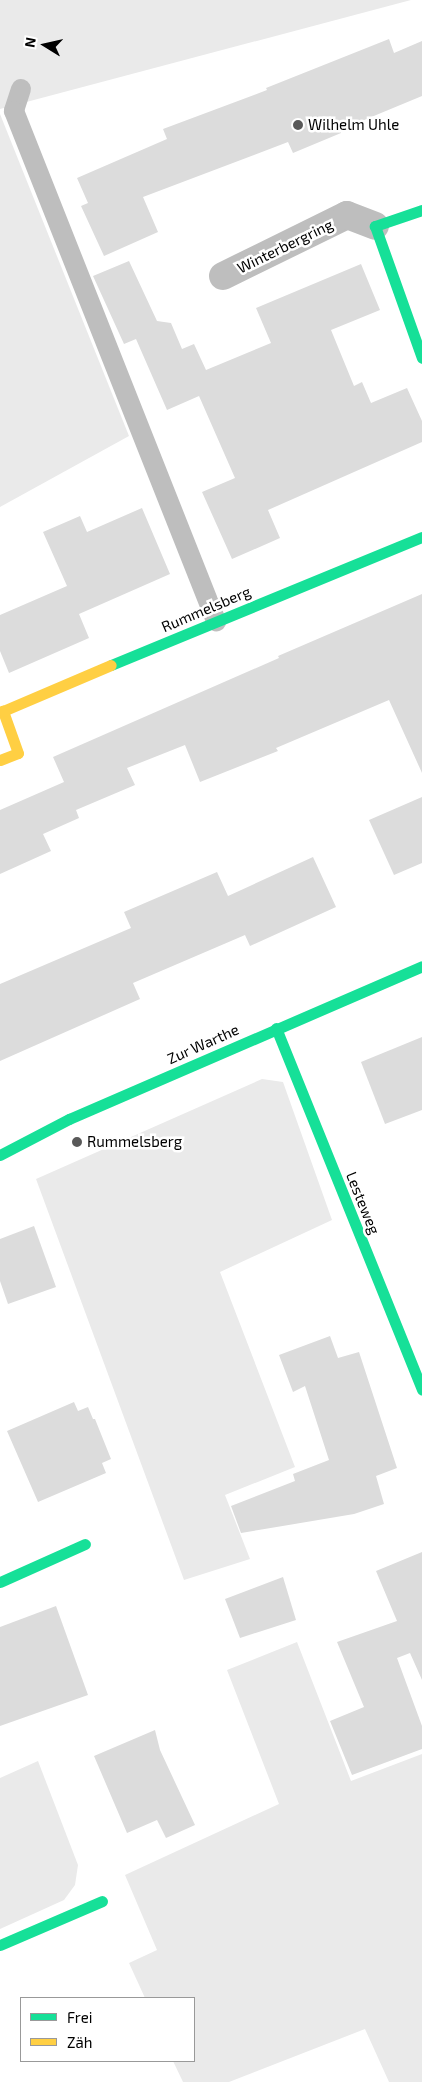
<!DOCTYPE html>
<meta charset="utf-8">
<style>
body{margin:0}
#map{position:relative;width:422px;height:2082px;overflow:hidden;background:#fff;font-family:"Exo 2",sans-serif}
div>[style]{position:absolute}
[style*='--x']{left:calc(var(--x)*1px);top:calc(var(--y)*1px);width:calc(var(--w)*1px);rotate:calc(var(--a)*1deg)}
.green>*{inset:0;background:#eaeaea}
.building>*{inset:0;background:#dcdcdc}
.lane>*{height:20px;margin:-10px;padding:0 10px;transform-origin:10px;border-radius:10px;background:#bebebe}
.street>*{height:28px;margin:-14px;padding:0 14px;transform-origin:14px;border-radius:14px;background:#bebebe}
.fast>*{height:11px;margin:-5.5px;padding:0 5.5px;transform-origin:5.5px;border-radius:5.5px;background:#16e098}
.slow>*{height:11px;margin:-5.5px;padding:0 5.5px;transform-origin:5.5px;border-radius:5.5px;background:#ffcf43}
.dots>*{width:14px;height:14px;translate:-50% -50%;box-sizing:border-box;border:2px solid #fff;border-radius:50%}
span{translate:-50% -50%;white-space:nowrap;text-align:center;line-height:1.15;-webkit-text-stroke:5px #fff;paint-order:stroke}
.poi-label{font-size:15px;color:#000}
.left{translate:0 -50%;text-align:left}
.street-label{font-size:15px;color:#000}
.legend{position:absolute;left:20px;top:1997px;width:175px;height:65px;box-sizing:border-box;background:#fff;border:1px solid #999;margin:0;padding:6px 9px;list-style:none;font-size:15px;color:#000}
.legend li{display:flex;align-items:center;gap:10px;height:25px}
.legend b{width:25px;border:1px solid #999}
.north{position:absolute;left:20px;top:20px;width:50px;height:50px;-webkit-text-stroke:4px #fff;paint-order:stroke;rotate:280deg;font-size:14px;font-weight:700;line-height:20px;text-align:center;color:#000}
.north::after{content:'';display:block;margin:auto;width:18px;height:22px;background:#000;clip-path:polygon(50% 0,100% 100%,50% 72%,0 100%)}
</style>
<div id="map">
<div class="green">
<i style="clip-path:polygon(0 0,411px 0,0 109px)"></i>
<i style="clip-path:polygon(0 114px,129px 436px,0 507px)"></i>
<i style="clip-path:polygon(262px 1079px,283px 1082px,332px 1220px,220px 1272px,295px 1467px,225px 1495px,250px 1559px,184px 1580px,36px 1179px)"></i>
<i style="clip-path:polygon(297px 1642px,351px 1781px,422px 1754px,422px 2082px,389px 2082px,365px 2029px,229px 2082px,183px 2082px,173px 2061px,194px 2061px,194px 1998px,145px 1998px,129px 1963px,157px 1950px,125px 1875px,279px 1804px,227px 1670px)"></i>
<i style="clip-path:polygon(38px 1761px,78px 1865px,75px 1885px,64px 1900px,0 1929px,0 1778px)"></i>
</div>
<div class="building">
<i style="clip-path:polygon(389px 39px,394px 53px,422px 41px,422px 96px,340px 130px,341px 133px,293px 153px,288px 142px,143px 197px,158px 232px,104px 256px,81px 206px,88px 203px,77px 178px,167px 139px,163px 129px,267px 90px,266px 88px)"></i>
<i style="clip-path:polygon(129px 261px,157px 321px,171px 323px,182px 349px,194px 344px,206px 370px,271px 343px,256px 308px,361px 264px,380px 310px,331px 330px,354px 386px,362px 382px,371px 403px,407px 388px,422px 421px,422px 442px,268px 510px,280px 538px,232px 559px,202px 492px,235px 478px,199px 396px,167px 410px,136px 339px,124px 344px,93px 276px)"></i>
<i style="clip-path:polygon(142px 508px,170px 574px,79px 614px,89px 638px,9px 673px,0 651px,0 615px,67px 586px,43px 532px,80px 516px,87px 532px)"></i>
<i style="clip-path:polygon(422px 594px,422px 773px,389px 700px,276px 748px,278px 751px,200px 782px,185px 745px,127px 768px,135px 785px,76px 810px,79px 818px,43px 834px,51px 851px,0 874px,0 810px,64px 782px,53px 757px,279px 658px,278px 656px)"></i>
<i style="clip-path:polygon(422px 797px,422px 863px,394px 875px,369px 820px)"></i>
<i style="clip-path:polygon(313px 857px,336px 907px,250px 946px,245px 935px,133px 983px,140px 999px,0 1061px,0 984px,131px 928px,124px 912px,217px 872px,228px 896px)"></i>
<i style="clip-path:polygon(422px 1037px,422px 1110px,385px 1124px,361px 1062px)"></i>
<i style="clip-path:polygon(34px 1226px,56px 1287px,8px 1304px,0 1281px,0 1239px)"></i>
<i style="clip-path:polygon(330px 1336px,338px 1358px,359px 1352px,397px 1468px,376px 1476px,384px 1504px,354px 1514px,241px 1533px,231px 1506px,295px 1481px,293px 1474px,329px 1460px,305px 1386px,293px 1392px,279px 1355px)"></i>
<i style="clip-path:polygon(74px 1402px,78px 1411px,88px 1407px,93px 1419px,95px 1419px,111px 1459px,102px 1463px,106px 1473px,38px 1502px,7px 1431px)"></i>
<i style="clip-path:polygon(422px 1552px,422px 1680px,410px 1653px,397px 1658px,422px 1726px,422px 1749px,352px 1775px,330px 1721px,364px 1707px,337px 1642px,397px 1621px,376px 1571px)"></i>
<i style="clip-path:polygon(283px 1577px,296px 1620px,240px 1638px,225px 1599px)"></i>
<i style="clip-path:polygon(56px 1606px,88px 1695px,0 1726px,0 1627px)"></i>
<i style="clip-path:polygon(155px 1730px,160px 1750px,195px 1825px,166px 1838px,157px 1820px,127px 1833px,94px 1756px)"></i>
</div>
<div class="lane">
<i style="--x:21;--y:89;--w:23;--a:108"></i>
<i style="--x:14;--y:111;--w:549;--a:68.39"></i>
</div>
<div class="street">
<i style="--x:223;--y:276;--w:138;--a:-26.2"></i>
<i style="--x:347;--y:215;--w:30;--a:21"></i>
</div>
<div class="fast">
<i style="--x:422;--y:210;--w:50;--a:161.2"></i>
<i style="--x:375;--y:226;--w:140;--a:70.4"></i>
<i style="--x:111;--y:665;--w:336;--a:-22.4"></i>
<i style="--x:276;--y:1028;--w:390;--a:68"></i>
<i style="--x:0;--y:1155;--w:78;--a:-27.6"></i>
<i style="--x:69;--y:1119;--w:385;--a:-23.4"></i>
<i style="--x:0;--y:1582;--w:93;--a:-24.1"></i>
<i style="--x:0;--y:1945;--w:111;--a:-23.3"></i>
</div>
<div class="slow">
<i style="--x:0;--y:760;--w:19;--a:-21"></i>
<i style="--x:18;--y:753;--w:45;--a:-109.7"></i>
<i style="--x:3;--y:711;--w:117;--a:-23.1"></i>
</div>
<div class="dots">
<i style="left:298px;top:125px;background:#595959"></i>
<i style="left:77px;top:1142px;background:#595959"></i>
</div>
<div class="poi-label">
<span class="left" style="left:308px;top:125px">Wilhelm Uhle</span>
<span class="left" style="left:87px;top:1142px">Rummelsberg</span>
</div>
<div class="street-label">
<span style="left:285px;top:246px;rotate:-26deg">Winterbergring</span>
<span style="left:206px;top:609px;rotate:-23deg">Rummelsberg</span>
<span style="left:203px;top:1044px;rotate:-24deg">Zur Warthe</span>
<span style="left:363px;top:1203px;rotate:68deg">Lesteweg</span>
</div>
<ul class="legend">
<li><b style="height:6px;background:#16e098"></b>Frei</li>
<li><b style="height:6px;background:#ffcf43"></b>Zäh</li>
</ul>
<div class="north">N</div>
</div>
